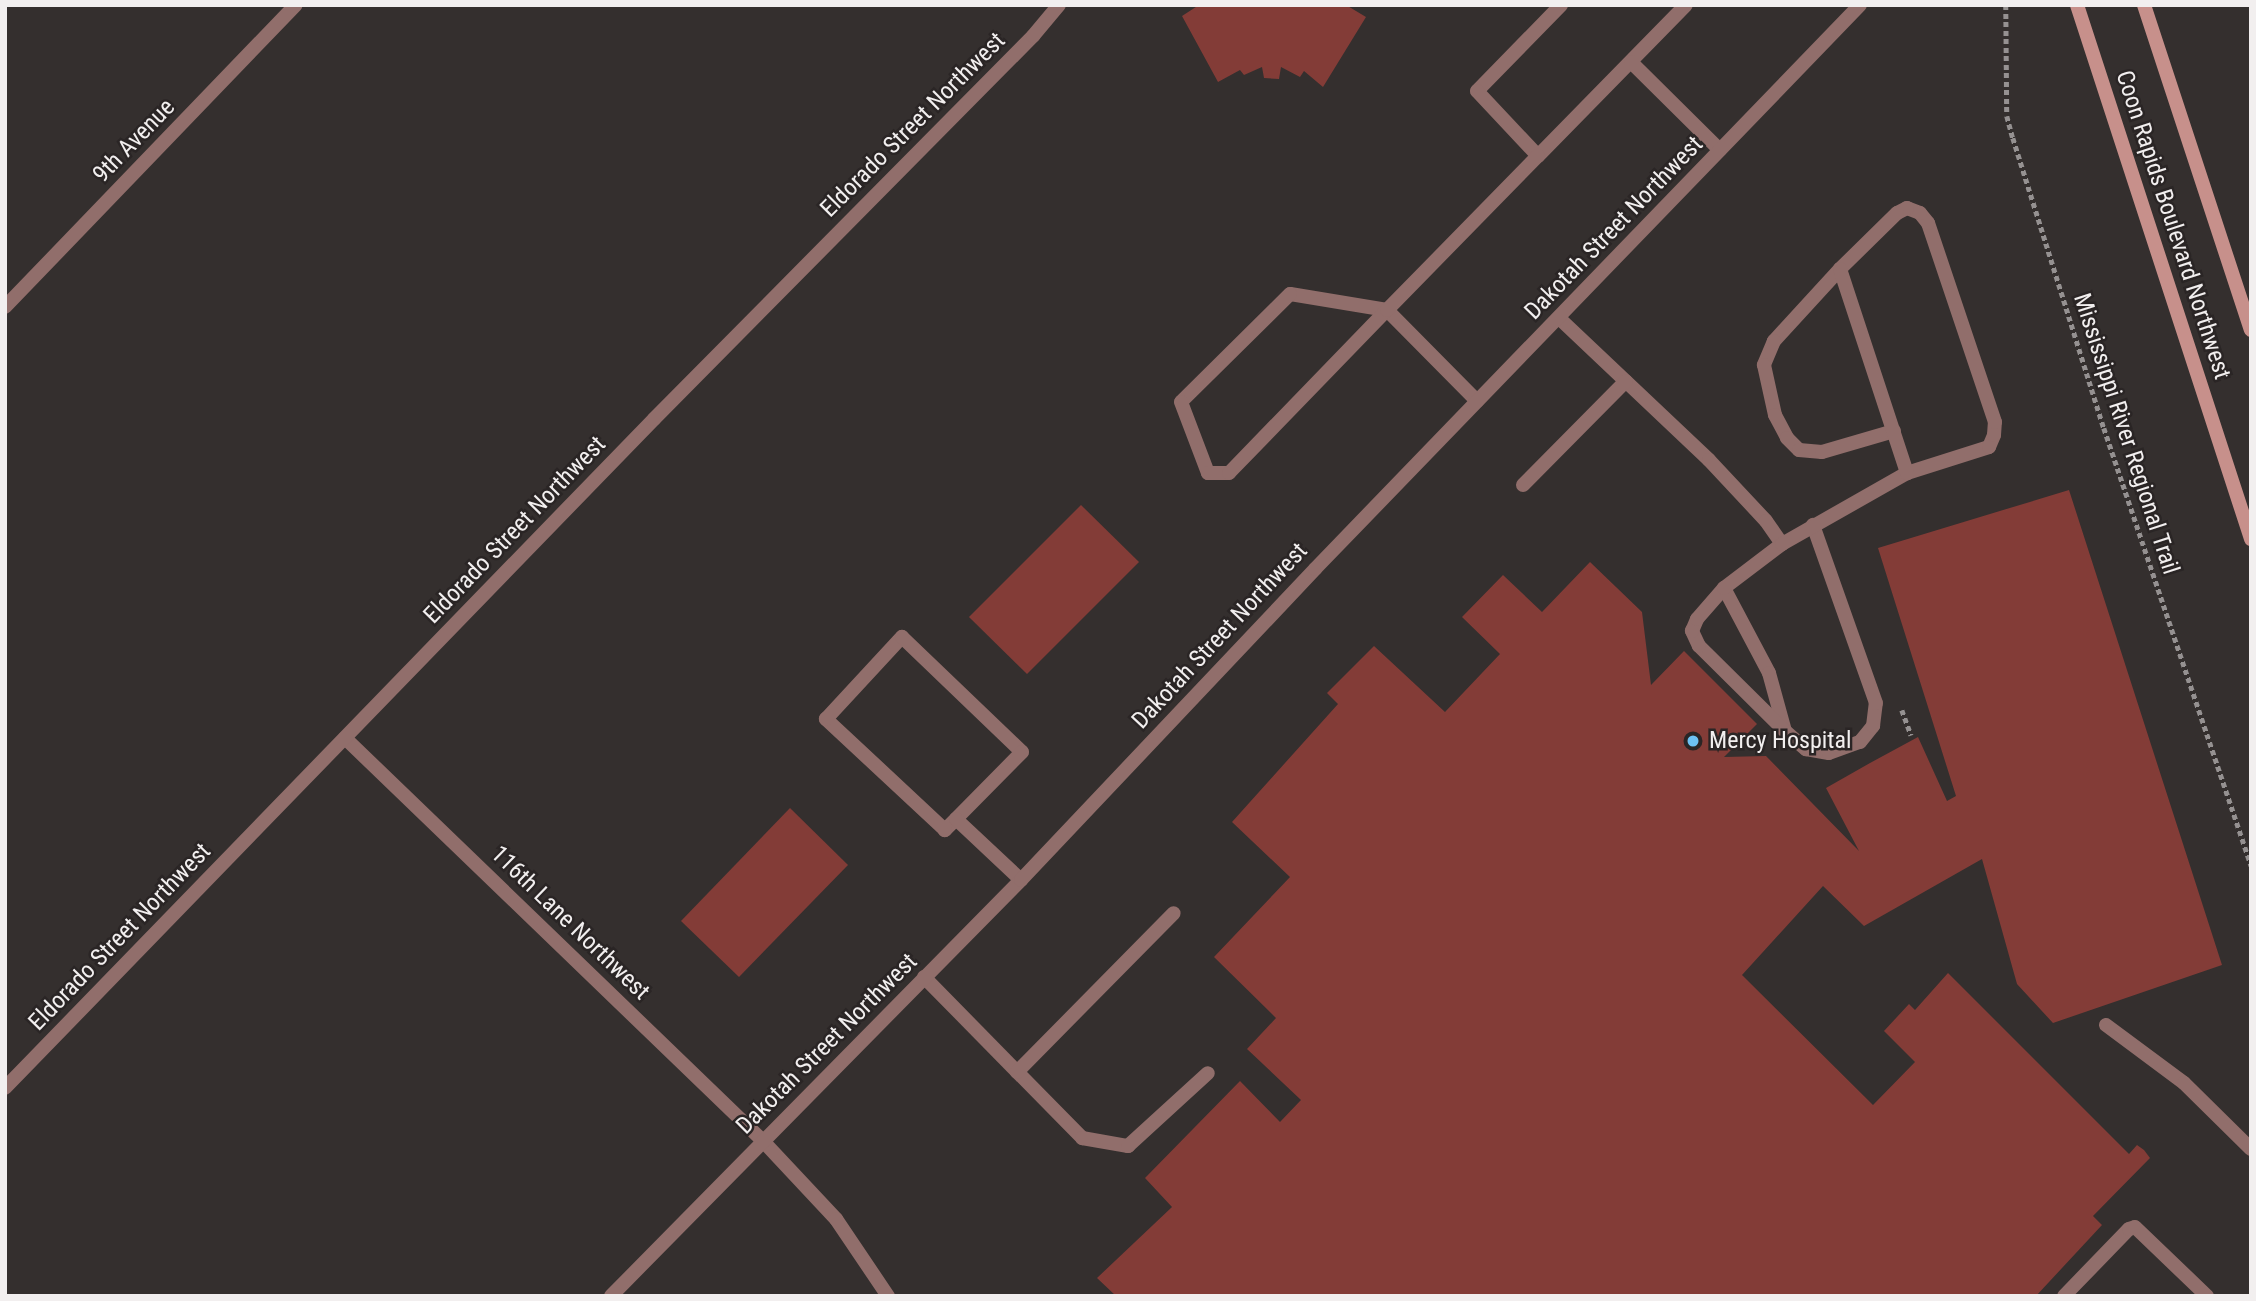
<!DOCTYPE html>
<style>
body{margin:0}
#map{position:relative;width:2256px;height:1301px;overflow:hidden;background:#342f2e;font-family:"Roboto Condensed",sans-serif}
div>[style]{position:absolute}
[style*='--x']{left:calc(var(--x)*1px);top:calc(var(--y)*1px);width:calc(var(--w)*1px);rotate:calc(var(--a)*1deg)}
.building>*{inset:0;background:#833c37}
.path>*{height:4.5px;margin-top:-2.25px;transform-origin:0;background:repeating-linear-gradient(90deg,#959191 0 5px,transparent 0 8.5px)}
.service>*{height:14px;margin:-7px;padding:0 7px;transform-origin:7px;border-radius:7px;background:#916e6b}
.minor>*{height:14px;margin:-7px;padding:0 7px;transform-origin:7px;border-radius:7px;background:#916e6b}
.secondary>*{height:14px;margin:-7px;padding:0 7px;transform-origin:7px;border-radius:7px;background:#c7908b}
.dots>*{width:19px;height:19px;translate:-50% -50%;box-sizing:border-box;border:4px solid #2a2525;border-radius:50%}
span{translate:-50% -50%;white-space:nowrap;text-align:center;line-height:1.15;-webkit-text-stroke:5px #2a2525;paint-order:stroke}
.street-label{font-size:24px;color:#f2efef}
.poi-label{font-size:24px;color:#f2efef}
.left{translate:0 -50%;text-align:left}
.frame{position:absolute;inset:0;border:7px solid #f2efef;pointer-events:none}
</style>
<div id="map">
<div class="building">
<i style="clip-path:polygon(1199px 5px,1346px 5px,1366px 17px,1323px 87px,1304px 71px,1300px 77px,1281px 67px,1279px 79px,1264px 78px,1262px 67px,1244px 75px,1240px 70px,1218px 82px,1182px 16px)"></i>
<i style="clip-path:polygon(2069px 490px,2222px 965px,2053px 1023px,2017px 984px,1982px 859px,1864px 926px,1823px 886px,1742px 975px,1873px 1105px,1915px 1062px,1884px 1031px,1909px 1004px,1915px 1010px,1948px 973px,2129px 1154px,2137px 1145px,2144px 1150px,2150px 1158px,2093px 1216px,2102px 1225px,2036px 1296px,1116px 1296px,1097px 1278px,1172px 1207px,1145px 1178px,1240px 1081px,1280px 1122px,1301px 1100px,1247px 1049px,1276px 1018px,1214px 957px,1290px 877px,1232px 822px,1338px 704px,1327px 693px,1374px 646px,1445px 712px,1500px 654px,1462px 617px,1503px 575px,1542px 612px,1590px 562px,1642px 612px,1651px 685px,1684px 651px,1757px 724px,1724px 757px,1766px 756px,1859px 851px,1826px 788px,1870px 763px,1918px 737px,1947px 801px,1956px 796px,1878px 548px)"></i>
<i style="clip-path:polygon(1081px 505px,1139px 562px,1027px 674px,969px 617px)"></i>
<i style="clip-path:polygon(790px 808px,848px 865px,739px 977px,681px 921px)"></i>
</div>
<div class="path">
<i style="--x:2006;--y:5;--w:111;--a:89.5"></i>
<i style="--x:2007;--y:116;--w:23;--a:75"></i>
<i style="--x:2013;--y:138;--w:304;--a:72.6"></i>
<i style="--x:2104;--y:428;--w:462;--a:71.4"></i>
<i style="--x:1902;--y:710;--w:27;--a:70"></i>
</div>
<div class="service">
<i style="--x:1561;--y:5;--w:120;--a:134.3"></i>
<i style="--x:1477;--y:91;--w:89;--a:46.8"></i>
<i style="--x:1538;--y:156;--w:211;--a:-45.6"></i>
<i style="--x:1631;--y:62;--w:125;--a:44.7"></i>
<i style="--x:1840;--y:269;--w:98;--a:132.5"></i>
<i style="--x:1774;--y:341;--w:26;--a:113"></i>
<i style="--x:1764;--y:365;--w:51;--a:77.6"></i>
<i style="--x:1775;--y:415;--w:26;--a:62"></i>
<i style="--x:1787;--y:438;--w:17;--a:45"></i>
<i style="--x:1799;--y:450;--w:23;--a:5"></i>
<i style="--x:1822;--y:452;--w:75;--a:-16.3"></i>
<i style="--x:1560;--y:319;--w:205;--a:43.4"></i>
<i style="--x:1709;--y:460;--w:83;--a:46.9"></i>
<i style="--x:1766;--y:521;--w:28;--a:55"></i>
<i style="--x:1477;--y:401;--w:128;--a:-134.7"></i>
<i style="--x:1387;--y:310;--w:98;--a:-170.6"></i>
<i style="--x:1290;--y:294;--w:153;--a:135.3"></i>
<i style="--x:1181;--y:402;--w:76;--a:69.2"></i>
<i style="--x:1208;--y:473;--w:21;--a:0"></i>
<i style="--x:1229;--y:473;--w:227;--a:-45.9"></i>
<i style="--x:1387;--y:310;--w:216;--a:-45.6"></i>
<i style="--x:1523;--y:485;--w:146;--a:-45.3"></i>
<i style="--x:1724;--y:588;--w:96;--a:62.1"></i>
<i style="--x:1769;--y:673;--w:60;--a:74.6"></i>
<i style="--x:1785;--y:731;--w:28;--a:41"></i>
<i style="--x:1806;--y:749;--w:23;--a:10"></i>
<i style="--x:1829;--y:753;--w:33;--a:-20"></i>
<i style="--x:1860;--y:742;--w:21;--a:-51"></i>
<i style="--x:1873;--y:726;--w:23;--a:-83"></i>
<i style="--x:1876;--y:703;--w:189;--a:-109.5"></i>
<i style="--x:1785;--y:731;--w:121;--a:-135.3"></i>
<i style="--x:1699;--y:646;--w:17;--a:-115"></i>
<i style="--x:1692;--y:631;--w:13;--a:-67"></i>
<i style="--x:1697;--y:619;--w:41;--a:-48.9"></i>
<i style="--x:1724;--y:588;--w:73;--a:-37.2"></i>
<i style="--x:1782;--y:544;--w:144;--a:-29.6"></i>
<i style="--x:1907;--y:473;--w:86;--a:-17.6"></i>
<i style="--x:1989;--y:447;--w:13;--a:-67"></i>
<i style="--x:1994;--y:435;--w:13;--a:-86"></i>
<i style="--x:1995;--y:422;--w:210;--a:-108.6"></i>
<i style="--x:1928;--y:223;--w:13;--a:-129"></i>
<i style="--x:1920;--y:213;--w:14;--a:-159"></i>
<i style="--x:1907;--y:208;--w:11;--a:153"></i>
<i style="--x:1897;--y:213;--w:80;--a:135.5"></i>
<i style="--x:1840;--y:269;--w:215;--a:71.8"></i>
<i style="--x:956;--y:819;--w:16;--a:135"></i>
<i style="--x:945;--y:830;--w:163;--a:-137"></i>
<i style="--x:826;--y:719;--w:112;--a:-47.2"></i>
<i style="--x:902;--y:637;--w:166;--a:43.8"></i>
<i style="--x:1022;--y:752;--w:94;--a:134.6"></i>
<i style="--x:956;--y:819;--w:89;--a:43.2"></i>
<i style="--x:924;--y:977;--w:226;--a:45.5"></i>
<i style="--x:1082;--y:1138;--w:47;--a:9.9"></i>
<i style="--x:1128;--y:1146;--w:108;--a:-42.4"></i>
<i style="--x:2106;--y:1025;--w:97;--a:36.6"></i>
<i style="--x:2184;--y:1083;--w:94;--a:44.6"></i>
<i style="--x:1017;--y:1072;--w:223;--a:-45.4"></i>
<i style="--x:763;--y:1141;--w:107;--a:46.9"></i>
<i style="--x:836;--y:1219;--w:93;--a:56"></i>
<i style="--x:2064;--y:1296;--w:93;--a:-45.9"></i>
<i style="--x:2129;--y:1229;--w:6;--a:-18"></i>
<i style="--x:2135;--y:1227;--w:100;--a:43.8"></i>
</div>
<div class="minor">
<i style="--x:5;--y:307;--w:419;--a:-46.1"></i>
<i style="--x:345;--y:738;--w:581;--a:43.95"></i>
<i style="--x:5;--y:1088;--w:932;--a:-45.87"></i>
<i style="--x:654;--y:419;--w:539;--a:-45.3"></i>
<i style="--x:1033;--y:36;--w:40;--a:-50"></i>
<i style="--x:611;--y:1296;--w:584;--a:-45.42"></i>
<i style="--x:1021;--y:880;--w:428;--a:-46.6"></i>
<i style="--x:1315;--y:569;--w:784;--a:-45.98"></i>
</div>
<div class="secondary">
<i style="--x:2077;--y:5;--w:562;--a:71.95"></i>
<i style="--x:2144;--y:5;--w:342;--a:71.8"></i>
</div>
<div class="dots">
<i style="left:1693px;top:741px;background:#6dc2f3"></i>
</div>
<div class="street-label">
<span style="left:913px;top:125px;rotate:-45deg">Eldorado Street Northwest</span>
<span style="left:134px;top:141px;rotate:-46deg">9th Avenue</span>
<span style="left:2173px;top:225px;rotate:72deg">Coon Rapids Boulevard Northwest</span>
<span style="left:1614px;top:228px;rotate:-46deg">Dakotah Street Northwest</span>
<span style="left:2126px;top:434px;rotate:72deg">Mississippi River Regional Trail</span>
<span style="left:515px;top:530px;rotate:-46deg">Eldorado Street Northwest</span>
<span style="left:1220px;top:636px;rotate:-47deg">Dakotah Street Northwest</span>
<span style="left:570px;top:923px;rotate:44deg">116th Lane Northwest</span>
<span style="left:120px;top:937px;rotate:-46deg">Eldorado Street Northwest</span>
<span style="left:827px;top:1044px;rotate:-45deg">Dakotah Street Northwest</span>
</div>
<div class="poi-label">
<span class="left" style="left:1709px;top:741px">Mercy Hospital</span>
</div>
<div class="frame"></div>
</div>
